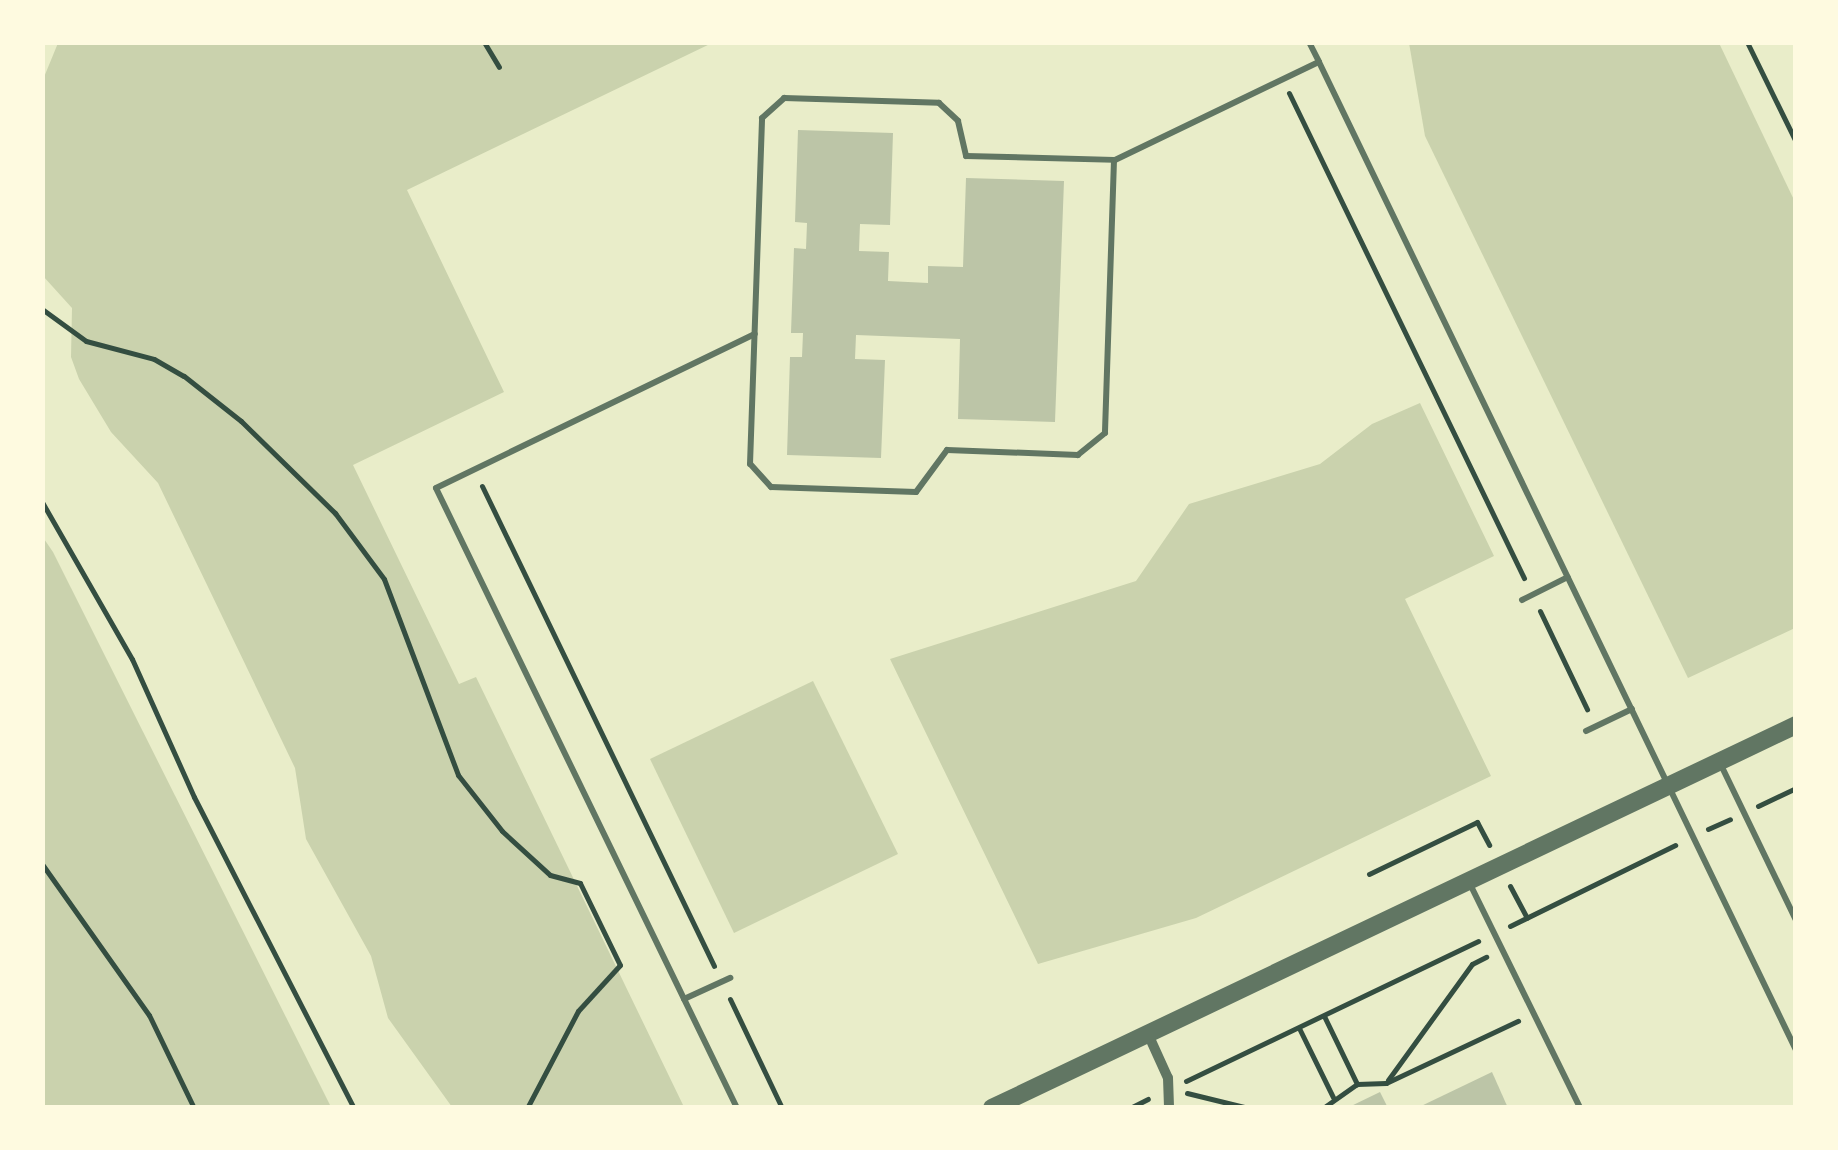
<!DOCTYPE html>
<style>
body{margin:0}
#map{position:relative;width:1838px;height:1150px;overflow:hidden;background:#e9edc9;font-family:Manrope,sans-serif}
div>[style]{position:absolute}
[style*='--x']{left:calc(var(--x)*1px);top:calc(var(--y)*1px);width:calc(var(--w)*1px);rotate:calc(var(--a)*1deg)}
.green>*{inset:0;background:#cad2ad}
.building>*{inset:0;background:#bcc5a7}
.path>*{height:5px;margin:-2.5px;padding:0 2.5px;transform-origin:2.5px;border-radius:2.5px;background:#344e41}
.service>*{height:6px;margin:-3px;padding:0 3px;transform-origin:3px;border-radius:3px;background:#617663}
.minor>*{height:10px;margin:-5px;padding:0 5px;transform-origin:5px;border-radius:5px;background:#617663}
.tertiary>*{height:18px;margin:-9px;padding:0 9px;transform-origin:9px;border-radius:9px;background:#617663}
span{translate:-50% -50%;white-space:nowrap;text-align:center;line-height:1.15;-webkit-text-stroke:8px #fefae0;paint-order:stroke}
.frame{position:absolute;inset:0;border:45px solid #fefae0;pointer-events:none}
</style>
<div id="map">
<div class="green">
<i style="clip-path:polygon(58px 43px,712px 43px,407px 190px,504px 392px,353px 465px,459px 684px,476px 677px,684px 1107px,452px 1107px,388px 1018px,371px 956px,306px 839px,295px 768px,158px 483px,111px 432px,79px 379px,71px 357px,72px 308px,43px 276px,42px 82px)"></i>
<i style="clip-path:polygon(1409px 43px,1719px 43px,1795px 202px,1795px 628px,1688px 678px,1425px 136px)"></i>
<i style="clip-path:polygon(1420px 403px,1494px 556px,1405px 599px,1491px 776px,1196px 918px,1038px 964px,890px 659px,1136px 581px,1189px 504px,1320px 464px,1372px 424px)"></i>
<i style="clip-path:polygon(42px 536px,53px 552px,331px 1107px,43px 1107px)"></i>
<i style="clip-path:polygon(813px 681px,898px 854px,734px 933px,650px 759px)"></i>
</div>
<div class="building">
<i style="clip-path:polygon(798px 130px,893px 133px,890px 225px,860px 224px,859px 251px,889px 252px,888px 281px,928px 283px,928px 266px,963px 267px,966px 178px,1064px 181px,1055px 422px,958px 419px,960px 339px,856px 335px,855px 359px,885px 360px,881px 458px,787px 455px,790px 357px,802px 357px,803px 333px,791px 333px,794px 248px,806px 249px,807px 223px,795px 222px)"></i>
<i style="clip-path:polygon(1492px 1072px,1508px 1108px,1417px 1108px)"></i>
<i style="clip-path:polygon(1380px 1092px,1388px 1108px,1347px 1108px)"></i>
</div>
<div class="path">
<i style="--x:484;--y:42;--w:29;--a:59"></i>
<i style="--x:1747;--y:42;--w:111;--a:63.9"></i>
<i style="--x:1289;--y:93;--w:539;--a:64.15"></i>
<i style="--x:42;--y:309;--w:54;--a:36"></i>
<i style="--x:86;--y:341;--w:70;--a:14.8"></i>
<i style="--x:154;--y:359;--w:34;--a:30"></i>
<i style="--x:184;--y:376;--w:73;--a:38.3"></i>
<i style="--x:241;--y:421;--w:132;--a:44.4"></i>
<i style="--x:335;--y:513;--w:82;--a:53.4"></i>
<i style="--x:384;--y:579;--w:210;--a:69.3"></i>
<i style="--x:458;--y:775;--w:71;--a:51.8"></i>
<i style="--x:502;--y:831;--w:65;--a:42.5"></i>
<i style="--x:550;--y:875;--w:31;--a:15"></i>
<i style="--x:580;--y:883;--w:91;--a:64"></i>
<i style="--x:620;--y:965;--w:62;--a:132.4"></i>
<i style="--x:578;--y:1011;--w:110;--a:117.7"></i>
<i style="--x:482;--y:486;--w:533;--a:64.2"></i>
<i style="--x:42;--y:502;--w:181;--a:60.2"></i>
<i style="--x:132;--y:659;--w:151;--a:65.8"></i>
<i style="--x:194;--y:797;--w:350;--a:62.8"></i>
<i style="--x:1540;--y:611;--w:109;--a:64.4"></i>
<i style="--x:1758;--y:806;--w:42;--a:-25.3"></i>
<i style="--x:1708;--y:829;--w:24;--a:-24"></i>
<i style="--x:42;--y:864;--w:185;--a:54.7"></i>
<i style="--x:149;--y:1015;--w:103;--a:64.2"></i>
<i style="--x:1369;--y:874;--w:120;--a:-25.7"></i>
<i style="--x:1477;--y:822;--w:26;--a:62"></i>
<i style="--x:1510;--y:886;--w:36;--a:62"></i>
<i style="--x:1510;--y:926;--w:184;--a:-26.1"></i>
<i style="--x:730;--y:999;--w:121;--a:64.5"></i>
<i style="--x:1324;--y:1016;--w:76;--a:64.1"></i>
<i style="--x:1299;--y:1028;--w:77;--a:63.8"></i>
<i style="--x:1388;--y:1080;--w:143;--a:-54.1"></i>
<i style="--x:1472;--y:964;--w:16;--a:-27"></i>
<i style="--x:1186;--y:1081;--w:324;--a:-25.6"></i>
<i style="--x:1187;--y:1093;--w:63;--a:13.8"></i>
<i style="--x:1130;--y:1108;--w:20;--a:-27"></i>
<i style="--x:1323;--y:1108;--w:42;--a:-35.2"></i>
<i style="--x:1357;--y:1084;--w:29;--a:-2"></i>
<i style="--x:1386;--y:1083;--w:146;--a:-25.2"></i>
</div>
<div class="service">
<i style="--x:1309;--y:42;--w:22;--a:63"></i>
<i style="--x:784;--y:98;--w:155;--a:1.8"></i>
<i style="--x:939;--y:103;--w:26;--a:43"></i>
<i style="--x:958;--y:121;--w:36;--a:77"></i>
<i style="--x:966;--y:156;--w:148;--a:1.5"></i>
<i style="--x:1114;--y:160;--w:273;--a:91.9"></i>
<i style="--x:1105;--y:433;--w:35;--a:141"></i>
<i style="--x:1078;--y:455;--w:131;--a:-177.8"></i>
<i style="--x:947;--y:450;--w:52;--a:126.4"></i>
<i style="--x:916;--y:492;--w:145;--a:-178"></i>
<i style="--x:771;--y:487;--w:31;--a:-132"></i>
<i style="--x:750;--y:464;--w:346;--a:-88"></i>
<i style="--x:762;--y:118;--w:30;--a:-42"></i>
<i style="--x:1115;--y:160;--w:226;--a:-25.7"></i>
<i style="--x:1319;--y:62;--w:1097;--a:64.23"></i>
<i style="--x:1522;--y:600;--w:51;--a:-26.6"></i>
<i style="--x:1586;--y:731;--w:51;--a:-25.6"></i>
<i style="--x:1720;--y:763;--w:174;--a:64.2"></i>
<i style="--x:1469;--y:882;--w:252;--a:63.8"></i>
<i style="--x:684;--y:999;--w:51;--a:-24.5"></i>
<i style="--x:737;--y:1108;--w:689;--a:-115.9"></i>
<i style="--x:436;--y:488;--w:354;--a:-25.8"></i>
</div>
<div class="minor">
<i style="--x:1148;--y:1034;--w:48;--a:65.6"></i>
<i style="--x:1168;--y:1078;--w:30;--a:88"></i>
</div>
<div class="tertiary">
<i style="--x:992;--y:1108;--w:891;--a:-25.47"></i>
</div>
<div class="frame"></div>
</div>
